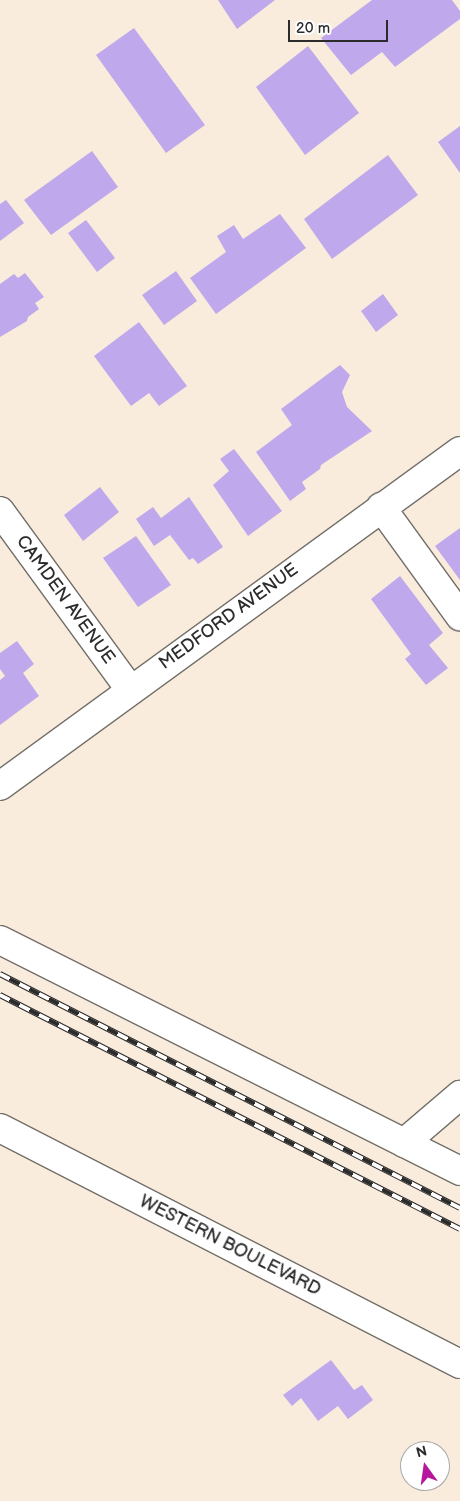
<!DOCTYPE html>
<style>
body{margin:0}
#map{position:relative;width:460px;height:1501px;overflow:hidden;background:#f9ecdc;font-family:"Balsamiq Sans",sans-serif}
div>[style]{position:absolute}
[style*='--x']{left:calc(var(--x)*1px);top:calc(var(--y)*1px);width:calc(var(--w)*1px);rotate:calc(var(--a)*1deg)}
.building>*{inset:0;background:#bfa8eb}
.roads{filter:drop-shadow(1px 0 #736f69) drop-shadow(-1px 0 #736f69) drop-shadow(0 1px #736f69) drop-shadow(0 -1px #736f69)}
.street>*{height:28px;margin:-14px;padding:0 14px;transform-origin:14px;border-radius:14px;background:#fff}
.rail>*{height:5.5px;margin-top:-2.75px;transform-origin:0;background:repeating-linear-gradient(90deg,#fff 0 11px,#2b2b2b 0 22px);box-sizing:border-box;border-block:1px solid #2b2b2b}
span{translate:-50% -50%;white-space:nowrap;text-align:center;line-height:1.15;-webkit-text-stroke:4px #fff;paint-order:stroke}
.street-label{font-size:18px;color:#2b2b2b}
.north{position:absolute;left:400px;top:1441px;width:50px;height:50px;box-sizing:border-box;background:#fff;border:1px solid #aaa;border-radius:50%;rotate:346deg;font-size:14px;font-weight:700;line-height:20px;text-align:center;color:#2b2b2b}
.north::after{content:'';display:block;margin:auto;width:18px;height:22px;background:#b5179e;clip-path:polygon(50% 0,100% 100%,50% 72%,0 100%)}
.scale{position:absolute;left:288px;top:20px;width:100px;height:22px;box-sizing:border-box;border:2px solid #2b2b2b;border-top:0;padding-left:6px;font-size:15px;line-height:18px;white-space:nowrap;color:#2b2b2b;-webkit-text-stroke:4px #fff;paint-order:stroke}
</style>
<div id="map">
<div class="building">
<i style="clip-path:polygon(218px 0,275px 0,237px 29px)"></i>
<i style="clip-path:polygon(372px 0,452px 0,460px 11px,460px 19px,395px 67px,382px 52px,351px 75px,321px 38px)"></i>
<i style="clip-path:polygon(134px 28px,205px 125px,166px 153px,96px 55px)"></i>
<i style="clip-path:polygon(308px 46px,359px 113px,305px 155px,256px 87px)"></i>
<i style="clip-path:polygon(460px 126px,460px 173px,438px 142px)"></i>
<i style="clip-path:polygon(92px 151px,118px 187px,51px 235px,24px 200px)"></i>
<i style="clip-path:polygon(388px 155px,418px 195px,332px 259px,304px 219px)"></i>
<i style="clip-path:polygon(6px 200px,24px 223px,0 241px,0 204px)"></i>
<i style="clip-path:polygon(280px 214px,306px 248px,216px 314px,190px 278px,226px 252px,217px 236px,234px 225px,243px 239px)"></i>
<i style="clip-path:polygon(86px 220px,115px 258px,97px 272px,68px 233px)"></i>
<i style="clip-path:polygon(176px 271px,197px 301px,164px 325px,142px 295px)"></i>
<i style="clip-path:polygon(25px 273px,44px 297px,35px 303px,39px 309px,28px 317px,27px 321px,0 337px,0 284px,14px 274px,18px 278px)"></i>
<i style="clip-path:polygon(383px 294px,398px 315px,376px 332px,361px 311px)"></i>
<i style="clip-path:polygon(139px 322px,187px 386px,159px 406px,149px 393px,131px 406px,94px 356px)"></i>
<i style="clip-path:polygon(340px 365px,350px 375px,342px 392px,347px 407px,372px 431px,321px 465px,320px 469px,302px 482px,306px 489px,290px 501px,256px 452px,292px 425px,281px 409px)"></i>
<i style="clip-path:polygon(234px 449px,282px 511px,248px 536px,213px 485px,229px 471px,220px 459px)"></i>
<i style="clip-path:polygon(100px 487px,119px 512px,83px 541px,64px 515px)"></i>
<i style="clip-path:polygon(189px 497px,223px 547px,198px 564px,193px 558px,189px 560px,170px 535px,154px 546px,136px 519px,153px 507px,161px 518px)"></i>
<i style="clip-path:polygon(460px 528px,460px 580px,435px 546px)"></i>
<i style="clip-path:polygon(136px 536px,171px 585px,138px 607px,103px 558px)"></i>
<i style="clip-path:polygon(400px 576px,443px 633px,429px 645px,448px 668px,426px 685px,405px 659px,411px 654px,371px 599px)"></i>
<i style="clip-path:polygon(17px 641px,34px 664px,23px 673px,39px 696px,0 725px,0 680px,5px 676px,0 669px,0 653px)"></i>
<i style="clip-path:polygon(331px 1360px,354px 1390px,362px 1385px,373px 1400px,348px 1419px,338px 1406px,318px 1421px,301px 1398px,292px 1406px,283px 1395px)"></i>
</div>
<div class="roads">
<div class="street">
<i style="--x:381;--y:507;--w:135;--a:54.1"></i>
<i style="--x:0;--y:511;--w:220;--a:53.9"></i>
<i style="--x:0;--y:786;--w:569;--a:-36.06"></i>
<i style="--x:0;--y:940;--w:515;--a:26.66"></i>
<i style="--x:0;--y:1128;--w:517;--a:27.16"></i>
<i style="--x:404;--y:1143;--w:74;--a:-40.6"></i>
</div>
</div>
<div class="rail">
<i style="--x:0;--y:974;--w:516;--a:26.96"></i>
<i style="--x:0;--y:995;--w:516;--a:26.96"></i>
</div>
<div class="street-label">
<span style="left:65px;top:600px;rotate:54deg">CAMDEN AVENUE</span>
<span style="left:229px;top:617px;rotate:-36deg">MEDFORD AVENUE</span>
<span style="left:230px;top:1246px;rotate:27deg">WESTERN BOULEVARD</span>
</div>
<div class="north">N</div>
<div class="scale">20 m</div>
</div>
